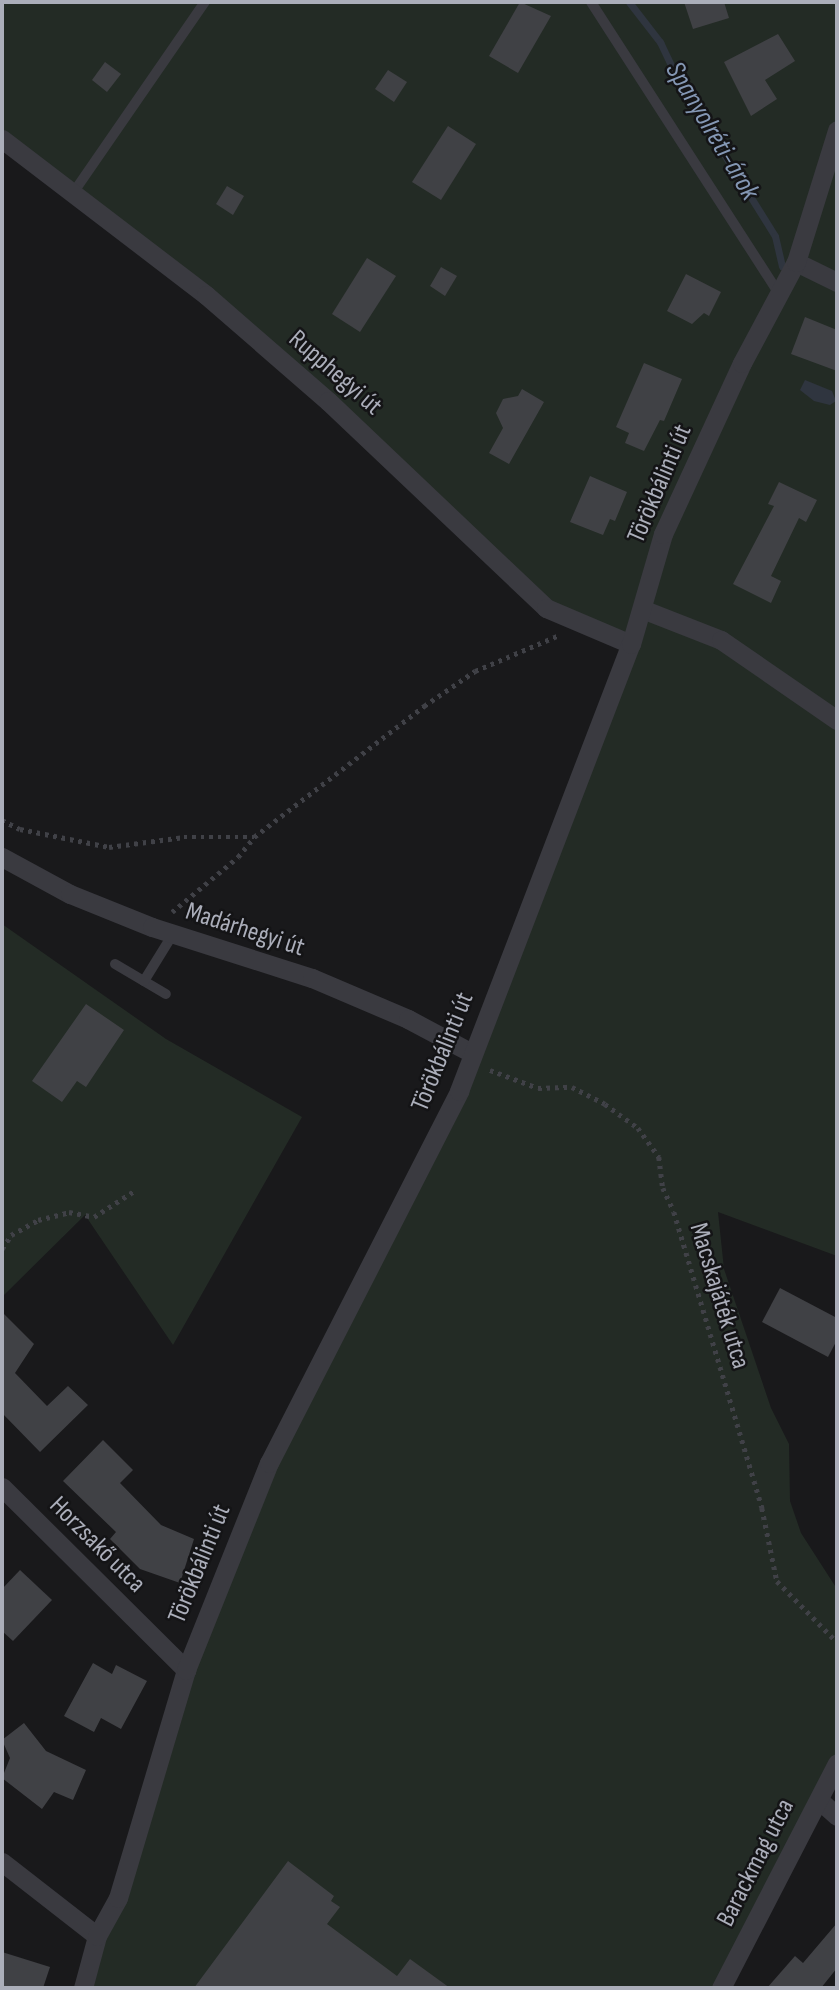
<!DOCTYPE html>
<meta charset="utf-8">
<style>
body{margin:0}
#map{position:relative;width:839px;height:1990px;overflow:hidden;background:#19191b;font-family:"Sofia Sans Condensed",sans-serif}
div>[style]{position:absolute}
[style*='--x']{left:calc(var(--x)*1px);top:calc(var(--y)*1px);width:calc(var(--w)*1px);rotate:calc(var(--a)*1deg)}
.green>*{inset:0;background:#232b25}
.water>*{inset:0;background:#2f353f}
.stream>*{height:7px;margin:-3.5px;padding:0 3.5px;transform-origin:3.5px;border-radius:3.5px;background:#2f353f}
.building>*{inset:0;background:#404145}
.path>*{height:4.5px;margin-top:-2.25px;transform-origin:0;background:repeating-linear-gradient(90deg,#404147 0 3.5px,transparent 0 8.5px)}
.lane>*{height:10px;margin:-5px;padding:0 5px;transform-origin:5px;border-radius:5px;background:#3a3a40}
.street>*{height:19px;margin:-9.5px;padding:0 9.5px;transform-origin:9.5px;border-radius:9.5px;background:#3a3a40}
span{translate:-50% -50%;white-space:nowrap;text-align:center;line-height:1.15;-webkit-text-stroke:5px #141416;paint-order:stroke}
.street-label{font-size:26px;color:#abaeba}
.water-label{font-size:28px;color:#8497b4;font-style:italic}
.frame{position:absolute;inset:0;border:4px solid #abaeba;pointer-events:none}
</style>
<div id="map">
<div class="green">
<i style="clip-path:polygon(2px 2px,837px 2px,837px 1256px,718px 1212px,724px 1269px,771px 1408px,789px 1444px,790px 1501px,801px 1533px,837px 1589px,837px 1763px,721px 1988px,83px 1988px,269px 1463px,459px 1091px,630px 644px,546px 608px,384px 452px,2px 139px)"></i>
<i style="clip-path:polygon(2px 924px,166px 1039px,302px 1117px,173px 1345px,85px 1215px,2px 1297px)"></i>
</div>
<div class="water">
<i style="clip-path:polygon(805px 380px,832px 391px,836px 401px,830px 405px,814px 401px,800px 390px)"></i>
</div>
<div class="stream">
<i style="--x:629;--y:2;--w:51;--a:52.2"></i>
<i style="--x:660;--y:42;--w:47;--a:64.5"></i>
<i style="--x:680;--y:84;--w:179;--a:58"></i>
<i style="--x:775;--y:236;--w:31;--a:77"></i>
</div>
<div class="building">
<i style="clip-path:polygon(520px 2px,551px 16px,518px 73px,489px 56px)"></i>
<i style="clip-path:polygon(684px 2px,724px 2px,729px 18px,693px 29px)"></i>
<i style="clip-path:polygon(778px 34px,795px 61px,765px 80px,777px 99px,751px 116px,724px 62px)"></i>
<i style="clip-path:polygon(105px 62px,121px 74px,107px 92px,92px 80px)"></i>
<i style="clip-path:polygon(388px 70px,407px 82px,394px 102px,375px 89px)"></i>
<i style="clip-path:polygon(448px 126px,476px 144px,441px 200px,412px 182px)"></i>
<i style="clip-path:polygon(227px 186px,244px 196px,233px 215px,216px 204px)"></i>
<i style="clip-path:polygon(367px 258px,396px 276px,360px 332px,332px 314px)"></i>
<i style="clip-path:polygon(441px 267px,457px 276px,445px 296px,430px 286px)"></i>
<i style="clip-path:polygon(686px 274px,721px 292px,709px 316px,704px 313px,692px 324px,667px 311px)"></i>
<i style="clip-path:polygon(805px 317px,837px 330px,837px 371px,791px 354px)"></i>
<i style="clip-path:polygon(644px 363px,682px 379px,664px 421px,660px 420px,644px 451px,625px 443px,629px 433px,616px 427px)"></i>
<i style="clip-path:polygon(522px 389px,544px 402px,509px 464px,489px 453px,503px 428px,496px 413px,503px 399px,518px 396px)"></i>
<i style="clip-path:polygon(590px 476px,627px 492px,615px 521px,610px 519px,603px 535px,570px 522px)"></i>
<i style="clip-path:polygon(779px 482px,817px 500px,806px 522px,799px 518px,771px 576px,781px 581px,771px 603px,733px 584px,774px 506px,768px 504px)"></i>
<i style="clip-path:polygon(86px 1004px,124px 1030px,86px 1087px,77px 1081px,62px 1102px,32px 1081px)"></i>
<i style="clip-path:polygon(780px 1288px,837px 1318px,837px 1340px,828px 1357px,762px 1322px)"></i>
<i style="clip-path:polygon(2px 1312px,34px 1344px,15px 1373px,47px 1406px,68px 1386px,88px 1405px,40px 1452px,2px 1413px)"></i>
<i style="clip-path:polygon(103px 1440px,133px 1470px,120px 1483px,161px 1525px,194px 1539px,180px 1583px,140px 1569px,110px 1539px,116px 1532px,63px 1481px)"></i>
<i style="clip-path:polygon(20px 1570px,52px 1600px,13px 1641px,2px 1631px,2px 1589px)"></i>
<i style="clip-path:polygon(93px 1663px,112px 1674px,116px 1665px,147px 1681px,121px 1729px,101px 1718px,94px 1732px,64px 1716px)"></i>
<i style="clip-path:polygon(24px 1723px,46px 1751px,86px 1770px,73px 1800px,54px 1792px,42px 1809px,2px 1778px,10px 1758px,2px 1740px)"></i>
<i style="clip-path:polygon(288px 1861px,334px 1896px,331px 1901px,340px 1907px,327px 1924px,397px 1976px,410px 1959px,450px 1988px,194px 1988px)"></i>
<i style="clip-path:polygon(837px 1923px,837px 1968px,821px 1988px,767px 1988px,795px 1956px,803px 1963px)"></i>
<i style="clip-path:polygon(2px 1952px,50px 1967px,43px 1988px,2px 1988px)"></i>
</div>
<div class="path">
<i style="--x:2;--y:820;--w:20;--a:27"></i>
<i style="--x:20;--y:829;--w:91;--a:11.4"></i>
<i style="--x:109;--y:847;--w:76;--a:-7.6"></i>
<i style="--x:184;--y:837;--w:70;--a:0"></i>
<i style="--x:172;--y:912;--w:86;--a:-39.8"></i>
<i style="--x:238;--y:857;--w:26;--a:-51"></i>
<i style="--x:254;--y:837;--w:215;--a:-37.6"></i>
<i style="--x:424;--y:706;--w:62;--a:-34.5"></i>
<i style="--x:475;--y:671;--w:89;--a:-23.1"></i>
<i style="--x:490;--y:1070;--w:51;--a:20.6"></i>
<i style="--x:538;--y:1088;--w:34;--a:-2"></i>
<i style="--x:572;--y:1087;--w:37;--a:27"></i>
<i style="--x:605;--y:1104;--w:41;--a:36"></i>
<i style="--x:638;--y:1128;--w:36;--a:54"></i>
<i style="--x:659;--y:1157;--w:31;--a:83"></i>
<i style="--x:663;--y:1188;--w:26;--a:65"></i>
<i style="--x:674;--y:1212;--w:309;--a:73.4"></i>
<i style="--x:762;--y:1508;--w:75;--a:78.4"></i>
<i style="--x:777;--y:1581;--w:86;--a:45.5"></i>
<i style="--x:2;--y:1249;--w:17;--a:-57"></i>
<i style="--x:11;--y:1235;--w:31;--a:-29"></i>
<i style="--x:38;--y:1220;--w:32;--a:-14"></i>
<i style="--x:69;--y:1212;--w:25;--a:11"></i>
<i style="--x:94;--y:1217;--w:48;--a:-33"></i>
</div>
<div class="lane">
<i style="--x:591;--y:2;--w:347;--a:57.2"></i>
<i style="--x:71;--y:196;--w:236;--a:-55.4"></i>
<i style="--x:115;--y:964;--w:59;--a:30.5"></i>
<i style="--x:144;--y:981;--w:55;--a:-58.3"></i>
</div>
<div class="street">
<i style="--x:2;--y:139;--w:257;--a:37.4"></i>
<i style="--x:206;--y:295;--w:162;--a:41"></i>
<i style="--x:328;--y:401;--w:301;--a:43.5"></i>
<i style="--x:546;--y:608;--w:92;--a:23"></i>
<i style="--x:796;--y:262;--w:46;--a:26"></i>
<i style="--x:642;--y:609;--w:85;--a:21.4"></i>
<i style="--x:721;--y:640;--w:141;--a:34.6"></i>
<i style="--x:2;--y:857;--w:77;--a:28.6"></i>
<i style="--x:70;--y:894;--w:88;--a:21.9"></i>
<i style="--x:152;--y:927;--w:168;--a:17.7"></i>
<i style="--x:312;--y:978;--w:104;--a:23.1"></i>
<i style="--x:408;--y:1019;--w:72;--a:28"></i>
<i style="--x:2;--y:1487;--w:260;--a:44.8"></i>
<i style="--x:819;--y:1800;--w:24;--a:42"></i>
<i style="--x:2;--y:1862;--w:120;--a:37.9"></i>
<i style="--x:83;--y:1988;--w:54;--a:-74.9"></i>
<i style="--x:97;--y:1936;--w:43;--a:-61.1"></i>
<i style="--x:118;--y:1898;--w:238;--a:-73.4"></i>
<i style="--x:186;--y:1670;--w:223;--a:-68.2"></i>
<i style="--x:269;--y:1463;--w:418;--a:-62.9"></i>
<i style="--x:459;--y:1091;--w:479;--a:-69"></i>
<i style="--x:631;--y:644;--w:115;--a:-73.8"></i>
<i style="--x:663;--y:534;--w:188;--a:-65.2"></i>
<i style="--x:742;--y:363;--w:115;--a:-61.9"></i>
<i style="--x:796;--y:262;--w:138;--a:-72.7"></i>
<i style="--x:721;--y:1988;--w:253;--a:-62.7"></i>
</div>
<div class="street-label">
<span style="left:335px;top:373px;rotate:41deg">Rupphegyi út</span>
<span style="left:660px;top:484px;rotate:-67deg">Törökbálinti út</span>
<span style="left:245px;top:930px;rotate:18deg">Madárhegyi út</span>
<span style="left:443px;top:1052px;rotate:-68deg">Törökbálinti út</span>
<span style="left:719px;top:1296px;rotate:73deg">Macskajáték utca</span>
<span style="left:97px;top:1545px;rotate:45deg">Horzsakő utca</span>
<span style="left:200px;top:1564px;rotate:-68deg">Törökbálinti út</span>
<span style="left:756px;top:1863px;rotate:-63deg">Barackmag utca</span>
</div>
<div class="water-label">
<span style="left:712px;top:131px;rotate:59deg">Spanyolréti-árok</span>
</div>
<div class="frame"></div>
</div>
